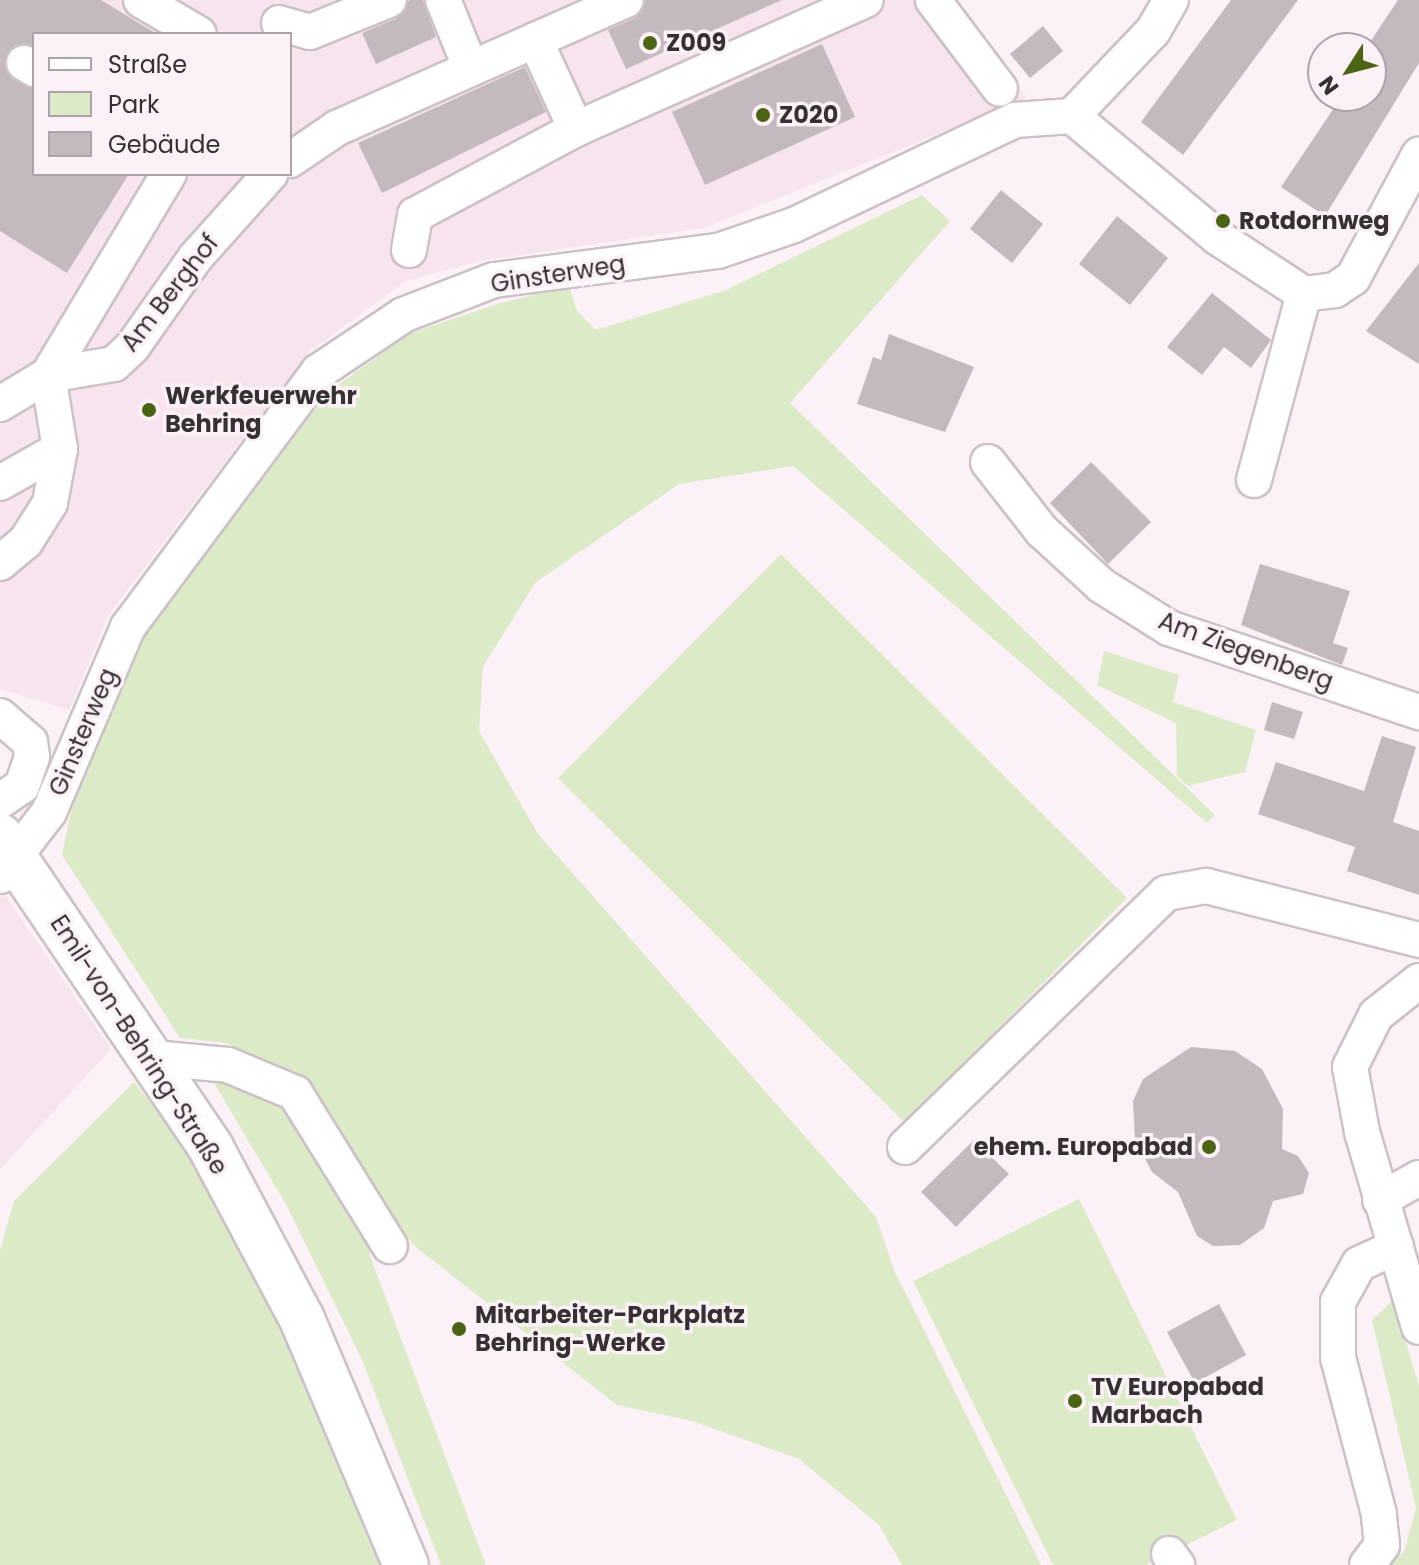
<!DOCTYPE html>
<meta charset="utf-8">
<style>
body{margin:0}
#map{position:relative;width:1419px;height:1565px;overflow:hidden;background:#fcf1f7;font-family:Poppins,sans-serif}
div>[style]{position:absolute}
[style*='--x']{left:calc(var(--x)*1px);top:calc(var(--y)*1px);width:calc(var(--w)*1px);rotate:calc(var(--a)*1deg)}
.built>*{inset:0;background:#f7e4ee}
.green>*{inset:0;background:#dcebc7}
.building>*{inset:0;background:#c4b9bf}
.roads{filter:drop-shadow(2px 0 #ccc1c7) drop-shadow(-2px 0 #ccc1c7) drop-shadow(0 2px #ccc1c7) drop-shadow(0 -2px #ccc1c7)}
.minor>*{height:34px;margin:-17px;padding:0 17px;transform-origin:17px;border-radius:17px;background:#fff}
.major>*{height:44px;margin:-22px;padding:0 22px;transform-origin:22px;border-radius:22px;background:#fff}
.dots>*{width:22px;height:22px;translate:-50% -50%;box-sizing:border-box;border:4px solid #fcf1f7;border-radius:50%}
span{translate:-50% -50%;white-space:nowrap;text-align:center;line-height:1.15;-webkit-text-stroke:7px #fcf1f7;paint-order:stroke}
.poi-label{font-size:24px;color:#353133;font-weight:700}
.left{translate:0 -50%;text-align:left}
.right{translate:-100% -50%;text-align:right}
.street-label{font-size:24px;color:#353133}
.legend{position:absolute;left:32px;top:32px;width:260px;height:144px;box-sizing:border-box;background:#fcf1f7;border:2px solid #aca4a9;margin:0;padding:10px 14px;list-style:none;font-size:24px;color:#353133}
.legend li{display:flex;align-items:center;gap:16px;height:40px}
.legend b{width:40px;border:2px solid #aca4a9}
.north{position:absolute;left:1307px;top:32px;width:80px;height:80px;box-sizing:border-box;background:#fcf1f7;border:2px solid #aca4a9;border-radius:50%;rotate:234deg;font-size:22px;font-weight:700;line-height:32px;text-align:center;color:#353133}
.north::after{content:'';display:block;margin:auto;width:28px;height:36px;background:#4b6515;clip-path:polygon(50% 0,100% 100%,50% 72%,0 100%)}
</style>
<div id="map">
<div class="built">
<i style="clip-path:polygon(evenodd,0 0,957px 0,1027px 98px,704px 228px,480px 261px,406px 281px,309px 352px,109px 614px,69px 710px,0 689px,0 0,34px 34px,290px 34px,290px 174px,34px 174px,34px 34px)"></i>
<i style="clip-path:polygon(0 888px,111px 1049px,0 1169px)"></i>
</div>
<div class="green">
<i style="clip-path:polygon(922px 195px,950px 221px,790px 403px,1215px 815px,1207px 823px,793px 466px,679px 484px,536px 582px,483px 666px,479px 731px,538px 834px,876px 1217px,894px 1270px,1041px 1565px,902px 1565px,879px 1525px,799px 1459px,692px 1421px,617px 1405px,412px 1244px,302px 1075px,226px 1043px,180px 1038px,62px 855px,71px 811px,136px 636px,330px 391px,408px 334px,497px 304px,569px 286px,577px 311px,596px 330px,726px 290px)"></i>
<i style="clip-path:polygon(781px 554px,1127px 898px,905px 1123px,558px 778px)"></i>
<i style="clip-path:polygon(1104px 651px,1179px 675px,1173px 702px,1256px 730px,1245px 772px,1188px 786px,1177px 776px,1176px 723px,1097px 685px)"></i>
<i style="clip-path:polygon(208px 1073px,289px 1101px,379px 1250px,369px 1253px,486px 1565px,441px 1565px,363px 1362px,287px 1206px)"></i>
<i style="clip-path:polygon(134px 1082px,184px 1144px,282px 1311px,394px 1565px,0 1565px,0 1250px,14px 1201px)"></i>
<i style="clip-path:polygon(1079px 1199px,1237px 1520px,1146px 1565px,1053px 1565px,913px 1281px)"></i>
<i style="clip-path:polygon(1393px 1300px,1419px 1386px,1419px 1565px,1385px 1565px,1404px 1552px,1416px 1508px,1372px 1320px)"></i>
</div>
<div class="building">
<i style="clip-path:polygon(0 0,101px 0,157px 34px,34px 34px,34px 46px,15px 45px,7px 53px,7px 73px,34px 89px,34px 174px,129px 174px,67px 273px,0 231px)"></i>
<i style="clip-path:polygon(409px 0,423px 0,436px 37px,376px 64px,362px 33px,397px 18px)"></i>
<i style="clip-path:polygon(646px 0,782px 0,626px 69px,608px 30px,635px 18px)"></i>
<i style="clip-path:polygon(1231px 0,1298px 0,1183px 155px,1141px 122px)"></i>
<i style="clip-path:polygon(1398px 0,1419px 0,1419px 63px,1325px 216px,1281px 187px,1342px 96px,1371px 96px,1374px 48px,1366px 48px)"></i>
<i style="clip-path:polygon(1043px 26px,1063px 51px,1030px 78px,1010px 54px)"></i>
<i style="clip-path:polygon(822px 44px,855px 117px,705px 185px,672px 112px)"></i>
<i style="clip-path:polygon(525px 67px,546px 112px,382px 193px,358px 143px)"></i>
<i style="clip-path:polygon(1001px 190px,1043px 224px,1012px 263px,970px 229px)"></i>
<i style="clip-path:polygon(1117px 216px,1168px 258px,1130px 305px,1079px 264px)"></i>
<i style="clip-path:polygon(1419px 263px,1419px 364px,1366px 331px)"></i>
<i style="clip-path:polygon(1212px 293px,1271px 340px,1251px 368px,1224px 347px,1202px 375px,1167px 347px)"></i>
<i style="clip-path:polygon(889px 334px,974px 367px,945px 432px,857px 404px,873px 357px,881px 360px)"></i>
<i style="clip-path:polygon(1091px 462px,1151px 522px,1108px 564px,1050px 503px)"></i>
<i style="clip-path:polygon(1260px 564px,1350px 591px,1333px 643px,1348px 648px,1342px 665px,1241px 625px)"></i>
<i style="clip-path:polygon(1272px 702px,1303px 712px,1294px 739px,1264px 730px)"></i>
<i style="clip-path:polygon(1382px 736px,1416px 747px,1393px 822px,1419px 831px,1419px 895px,1347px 871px,1355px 847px,1258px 814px,1276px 762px,1364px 791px)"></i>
<i style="clip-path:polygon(1191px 1047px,1235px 1051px,1262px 1069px,1283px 1109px,1282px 1149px,1298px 1156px,1309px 1173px,1303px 1194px,1273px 1201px,1264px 1228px,1240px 1245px,1213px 1246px,1197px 1236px,1178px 1192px,1152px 1172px,1135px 1140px,1133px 1101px,1143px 1079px)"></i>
<i style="clip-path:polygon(974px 1140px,1009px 1174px,956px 1227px,921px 1192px)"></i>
<i style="clip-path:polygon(1219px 1304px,1246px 1355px,1195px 1383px,1167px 1332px)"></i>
</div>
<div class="roads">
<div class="minor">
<i style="--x:141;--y:0;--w:67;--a:30.4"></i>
<i style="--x:443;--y:0;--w:74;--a:67.9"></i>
<i style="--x:933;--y:0;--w:111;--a:53"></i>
<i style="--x:279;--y:23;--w:32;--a:16"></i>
<i style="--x:310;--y:32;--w:85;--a:-22.1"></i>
<i style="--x:535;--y:40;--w:98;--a:65.3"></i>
<i style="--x:576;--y:129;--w:317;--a:-24"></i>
<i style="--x:24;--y:63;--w:12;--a:31"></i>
<i style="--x:1072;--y:116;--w:189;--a:39.8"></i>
<i style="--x:1217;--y:237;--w:104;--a:33.2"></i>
<i style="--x:1304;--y:294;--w:31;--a:-7"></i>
<i style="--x:1335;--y:290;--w:22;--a:-34"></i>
<i style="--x:1353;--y:278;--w:140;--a:-61.8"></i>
<i style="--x:290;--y:160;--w:57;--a:-34.2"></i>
<i style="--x:337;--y:128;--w:316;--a:-23.9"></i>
<i style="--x:409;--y:250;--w:36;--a:-80"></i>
<i style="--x:415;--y:215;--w:183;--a:-28.1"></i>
<i style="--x:0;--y:404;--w:56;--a:-31.1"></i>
<i style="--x:48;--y:375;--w:235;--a:-59"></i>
<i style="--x:988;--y:462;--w:88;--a:52"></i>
<i style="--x:1042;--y:531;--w:81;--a:42.5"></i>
<i style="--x:1102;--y:586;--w:79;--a:32.1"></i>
<i style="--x:1169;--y:628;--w:264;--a:18.6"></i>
<i style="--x:1254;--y:480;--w:193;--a:-75"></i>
<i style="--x:0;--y:483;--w:69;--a:-29.5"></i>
<i style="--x:0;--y:563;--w:34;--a:-40"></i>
<i style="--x:26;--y:541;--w:45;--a:-57.7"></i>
<i style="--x:50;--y:503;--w:55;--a:-79.5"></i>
<i style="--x:60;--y:449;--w:75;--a:-99.2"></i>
<i style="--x:48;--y:375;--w:67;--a:-9.5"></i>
<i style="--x:114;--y:364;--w:26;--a:-43"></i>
<i style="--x:133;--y:346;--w:108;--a:-54.8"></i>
<i style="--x:195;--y:258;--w:113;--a:-48.2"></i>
<i style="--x:0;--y:716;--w:40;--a:41"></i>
<i style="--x:30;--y:742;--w:15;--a:82"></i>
<i style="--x:32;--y:757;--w:31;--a:109"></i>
<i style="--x:22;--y:786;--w:27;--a:146"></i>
<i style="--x:0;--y:876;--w:81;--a:-52.6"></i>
<i style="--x:49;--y:812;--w:201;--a:-66.9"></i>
<i style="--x:128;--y:627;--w:318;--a:-53.3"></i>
<i style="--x:318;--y:372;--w:102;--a:-33.8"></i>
<i style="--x:403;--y:315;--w:97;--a:-21"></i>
<i style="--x:494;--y:280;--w:226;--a:-7.4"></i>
<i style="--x:718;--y:251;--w:80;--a:-18.9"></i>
<i style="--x:794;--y:225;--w:245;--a:-25.4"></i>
<i style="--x:1015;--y:120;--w:57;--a:-4"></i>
<i style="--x:1072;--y:116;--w:117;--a:-46.4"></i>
<i style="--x:1153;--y:31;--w:36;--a:-60"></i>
<i style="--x:1419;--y:981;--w:55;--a:141.7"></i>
<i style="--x:1376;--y:1015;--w:58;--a:116.6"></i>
<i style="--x:1350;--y:1067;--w:66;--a:79.5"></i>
<i style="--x:1362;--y:1132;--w:203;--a:73.7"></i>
<i style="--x:153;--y:1058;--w:75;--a:5.3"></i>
<i style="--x:228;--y:1065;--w:73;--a:22.7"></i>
<i style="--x:295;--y:1093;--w:180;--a:58.2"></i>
<i style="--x:905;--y:1147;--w:364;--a:-44.2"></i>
<i style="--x:1166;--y:893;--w:41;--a:-9.9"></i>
<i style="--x:1206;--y:886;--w:220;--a:14.2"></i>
<i style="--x:1380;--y:1200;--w:45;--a:-29.4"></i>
<i style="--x:1169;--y:1554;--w:14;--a:54"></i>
<i style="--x:1367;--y:1565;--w:25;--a:-53"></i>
<i style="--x:1382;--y:1545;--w:31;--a:-96"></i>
<i style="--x:1379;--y:1514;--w:161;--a:-104.7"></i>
<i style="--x:1338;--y:1358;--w:56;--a:-90"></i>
<i style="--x:1338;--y:1302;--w:43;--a:-61.1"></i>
<i style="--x:1359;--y:1264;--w:41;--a:-24.7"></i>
</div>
<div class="major">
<i style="--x:0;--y:836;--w:377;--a:55.9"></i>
<i style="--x:211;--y:1148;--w:194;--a:62"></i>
<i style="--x:302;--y:1319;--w:267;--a:67.1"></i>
</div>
</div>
<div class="dots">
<i style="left:650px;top:43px;background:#4b6515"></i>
<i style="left:763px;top:115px;background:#4b6515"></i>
<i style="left:1223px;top:221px;background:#4b6515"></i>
<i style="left:149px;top:410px;background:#4b6515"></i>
<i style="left:1209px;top:1147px;background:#4b6515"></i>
<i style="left:459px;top:1329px;background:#4b6515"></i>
<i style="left:1075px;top:1401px;background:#4b6515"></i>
</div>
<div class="poi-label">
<span class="left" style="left:666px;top:43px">Z009</span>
<span class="left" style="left:779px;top:115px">Z020</span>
<span class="left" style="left:1239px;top:221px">Rotdornweg</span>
<span class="left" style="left:165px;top:410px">Werkfeuerwehr<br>Behring</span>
<span class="right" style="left:1193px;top:1147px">ehem. Europabad</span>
<span class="left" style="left:475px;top:1329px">Mitarbeiter-Parkplatz<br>Behring-Werke</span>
<span class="left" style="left:1091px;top:1401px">TV Europabad<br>Marbach</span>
</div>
<div class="street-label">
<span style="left:558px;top:274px;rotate:-9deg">Ginsterweg</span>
<span style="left:170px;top:293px;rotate:-52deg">Am Berghof</span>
<span style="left:1246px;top:651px;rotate:20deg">Am Ziegenberg</span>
<span style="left:83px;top:732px;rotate:-67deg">Ginsterweg</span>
<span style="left:139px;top:1045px;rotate:57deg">Emil-von-Behring-Straße</span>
</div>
<ul class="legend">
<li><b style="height:10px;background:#fff"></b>Straße</li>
<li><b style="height:22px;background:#dcebc7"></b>Park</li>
<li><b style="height:22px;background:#c4b9bf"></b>Gebäude</li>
</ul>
<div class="north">N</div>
</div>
